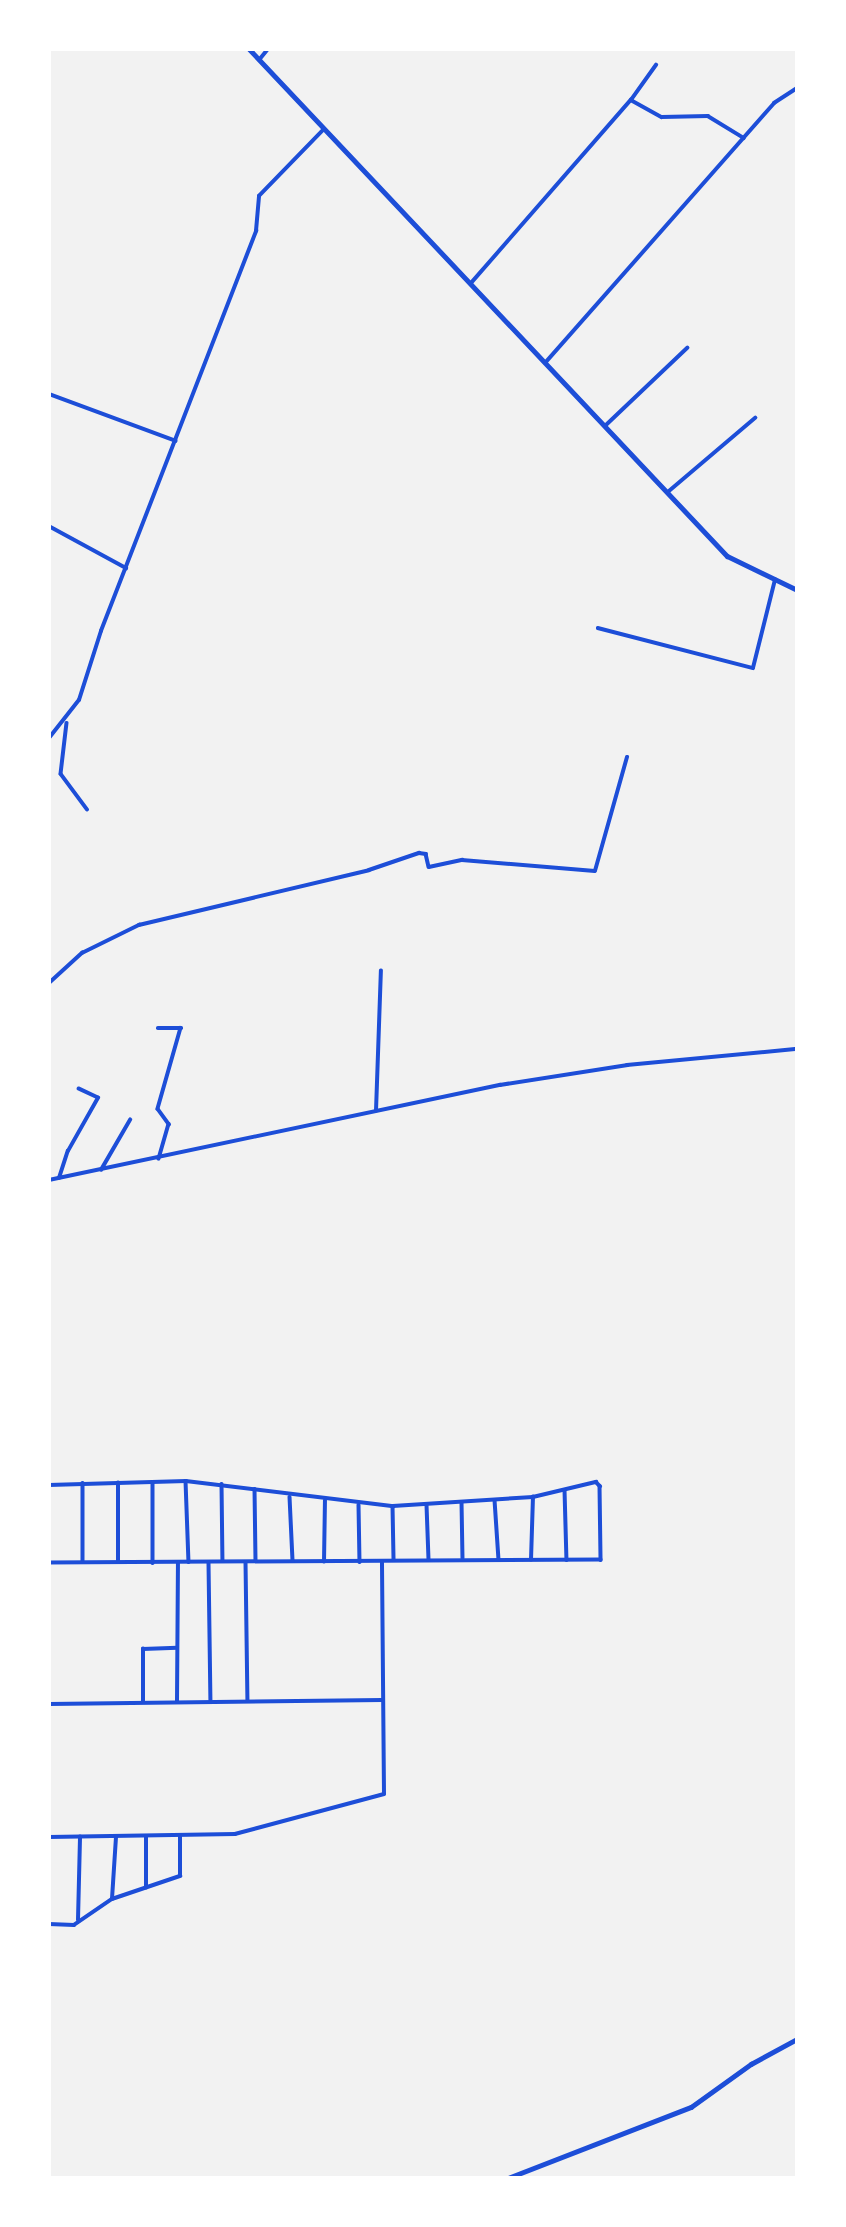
<!DOCTYPE html>
<style>
body{margin:0}
#map{position:relative;width:846px;height:2227px;overflow:hidden;background:#f2f2f2;font-family:Lato,sans-serif}
div>[style]{position:absolute}
[style*='--x']{left:calc(var(--x)*1px);top:calc(var(--y)*1px);width:calc(var(--w)*1px);rotate:calc(var(--a)*1deg)}
.minor>*{height:3.5px;margin:-1.75px;padding:0 1.75px;transform-origin:1.75px;border-radius:1.75px;background:#1d4ed8}
.tertiary>*{height:4.5px;margin:-2.25px;padding:0 2.25px;transform-origin:2.25px;border-radius:2.25px;background:#1d4ed8}
.secondary>*{height:5px;margin:-2.5px;padding:0 2.5px;transform-origin:2.5px;border-radius:2.5px;background:#1d4ed8}
span{translate:-50% -50%;white-space:nowrap;text-align:center;line-height:1.15;-webkit-text-stroke:6px #fff;paint-order:stroke}
.frame{position:absolute;inset:0;border:51px solid #fff;pointer-events:none}
</style>
<div id="map">
<div class="minor">
<i style="--x:259;--y:60;--w:14;--a:-51"></i>
<i style="--x:631;--y:100;--w:35;--a:29"></i>
<i style="--x:662;--y:117;--w:46;--a:-1.2"></i>
<i style="--x:708;--y:116;--w:42;--a:31.4"></i>
<i style="--x:472;--y:282;--w:242;--a:-48.9"></i>
<i style="--x:631;--y:100;--w:43;--a:-54.5"></i>
<i style="--x:546;--y:362;--w:345;--a:-48.6"></i>
<i style="--x:774;--y:103;--w:27;--a:-33"></i>
<i style="--x:49;--y:394;--w:135;--a:20.3"></i>
<i style="--x:606;--y:425;--w:112;--a:-43.5"></i>
<i style="--x:669;--y:491;--w:113;--a:-40.3"></i>
<i style="--x:49;--y:526;--w:88;--a:28.6"></i>
<i style="--x:598;--y:628;--w:160;--a:14.5"></i>
<i style="--x:753;--y:668;--w:91;--a:-76"></i>
<i style="--x:67;--y:723;--w:51;--a:96.7"></i>
<i style="--x:61;--y:774;--w:44;--a:53.4"></i>
<i style="--x:49;--y:738;--w:48;--a:-51.7"></i>
<i style="--x:79;--y:700;--w:72;--a:-72.3"></i>
<i style="--x:101;--y:631;--w:429;--a:-68.8"></i>
<i style="--x:256;--y:231;--w:35;--a:-85"></i>
<i style="--x:259;--y:196;--w:93;--a:-45.9"></i>
<i style="--x:49;--y:983;--w:45;--a:-42.3"></i>
<i style="--x:82;--y:953;--w:64;--a:-26.2"></i>
<i style="--x:139;--y:925;--w:236;--a:-13.4"></i>
<i style="--x:369;--y:870;--w:53;--a:-18.8"></i>
<i style="--x:419;--y:853;--w:7;--a:8"></i>
<i style="--x:426;--y:854;--w:13;--a:77"></i>
<i style="--x:429;--y:867;--w:34;--a:-12"></i>
<i style="--x:462;--y:860;--w:133;--a:4.7"></i>
<i style="--x:595;--y:871;--w:118;--a:-74.3"></i>
<i style="--x:158;--y:1028;--w:23;--a:0"></i>
<i style="--x:181;--y:1028;--w:84;--a:105.9"></i>
<i style="--x:158;--y:1109;--w:19;--a:54"></i>
<i style="--x:169;--y:1124;--w:36;--a:106"></i>
<i style="--x:376;--y:1111;--w:140;--a:-88"></i>
<i style="--x:101;--y:1170;--w:58;--a:-59.9"></i>
<i style="--x:59;--y:1178;--w:28;--a:-72"></i>
<i style="--x:68;--y:1151;--w:61;--a:-60.5"></i>
<i style="--x:98;--y:1098;--w:21;--a:-155"></i>
<i style="--x:49;--y:1180;--w:461;--a:-11.9"></i>
<i style="--x:500;--y:1085;--w:129;--a:-8.9"></i>
<i style="--x:627;--y:1065;--w:171;--a:-5.4"></i>
<i style="--x:186;--y:1481;--w:81;--a:87.9"></i>
<i style="--x:153;--y:1482;--w:81;--a:90"></i>
<i style="--x:83;--y:1483;--w:79;--a:90"></i>
<i style="--x:222;--y:1484;--w:77;--a:89.3"></i>
<i style="--x:49;--y:1485;--w:137;--a:-1.7"></i>
<i style="--x:186;--y:1481;--w:209;--a:6.9"></i>
<i style="--x:393;--y:1506;--w:140;--a:-3.7"></i>
<i style="--x:533;--y:1497;--w:65;--a:-13.4"></i>
<i style="--x:596;--y:1482;--w:6;--a:45"></i>
<i style="--x:600;--y:1486;--w:74;--a:89.2"></i>
<i style="--x:601;--y:1560;--w:552;--a:179.69"></i>
<i style="--x:255;--y:1489;--w:72;--a:89.2"></i>
<i style="--x:565;--y:1490;--w:70;--a:88.4"></i>
<i style="--x:290;--y:1497;--w:64;--a:87.3"></i>
<i style="--x:495;--y:1500;--w:60;--a:86.2"></i>
<i style="--x:462;--y:1502;--w:56;--a:89"></i>
<i style="--x:359;--y:1505;--w:57;--a:89"></i>
<i style="--x:427;--y:1505;--w:55;--a:87.9"></i>
<i style="--x:393;--y:1506;--w:54;--a:88.9"></i>
<i style="--x:49;--y:1510;--w:89;--a:90"></i>
<i style="--x:531;--y:1560;--w:63;--a:-88.2"></i>
<i style="--x:118;--y:1562;--w:79;--a:-90"></i>
<i style="--x:246;--y:1562;--w:138;--a:89.2"></i>
<i style="--x:324;--y:1562;--w:61;--a:-89.1"></i>
<i style="--x:209;--y:1563;--w:137;--a:89.2"></i>
<i style="--x:143;--y:1701;--w:52;--a:-90"></i>
<i style="--x:143;--y:1649;--w:34;--a:-2"></i>
<i style="--x:177;--y:1701;--w:138;--a:-89.6"></i>
<i style="--x:49;--y:1704;--w:333;--a:-0.7"></i>
<i style="--x:49;--y:1837;--w:186;--a:-0.9"></i>
<i style="--x:235;--y:1834;--w:154;--a:-15"></i>
<i style="--x:384;--y:1794;--w:231;--a:-90.5"></i>
<i style="--x:146;--y:1888;--w:51;--a:-90"></i>
<i style="--x:112;--y:1899;--w:62;--a:-86.3"></i>
<i style="--x:78;--y:1920;--w:83;--a:-88.6"></i>
<i style="--x:49;--y:1924;--w:25;--a:2"></i>
<i style="--x:74;--y:1925;--w:46;--a:-34.4"></i>
<i style="--x:112;--y:1899;--w:72;--a:-18.7"></i>
<i style="--x:180;--y:1876;--w:39;--a:-90"></i>
</div>
<div class="tertiary">
<i style="--x:508;--y:2178;--w:196;--a:-21.2"></i>
<i style="--x:691;--y:2107;--w:74;--a:-35.6"></i>
<i style="--x:751;--y:2064;--w:52;--a:-28.5"></i>
</div>
<div class="secondary">
<i style="--x:249;--y:49;--w:697;--a:46.69"></i>
<i style="--x:727;--y:556;--w:78;--a:25.9"></i>
</div>
<div class="frame"></div>
</div>
